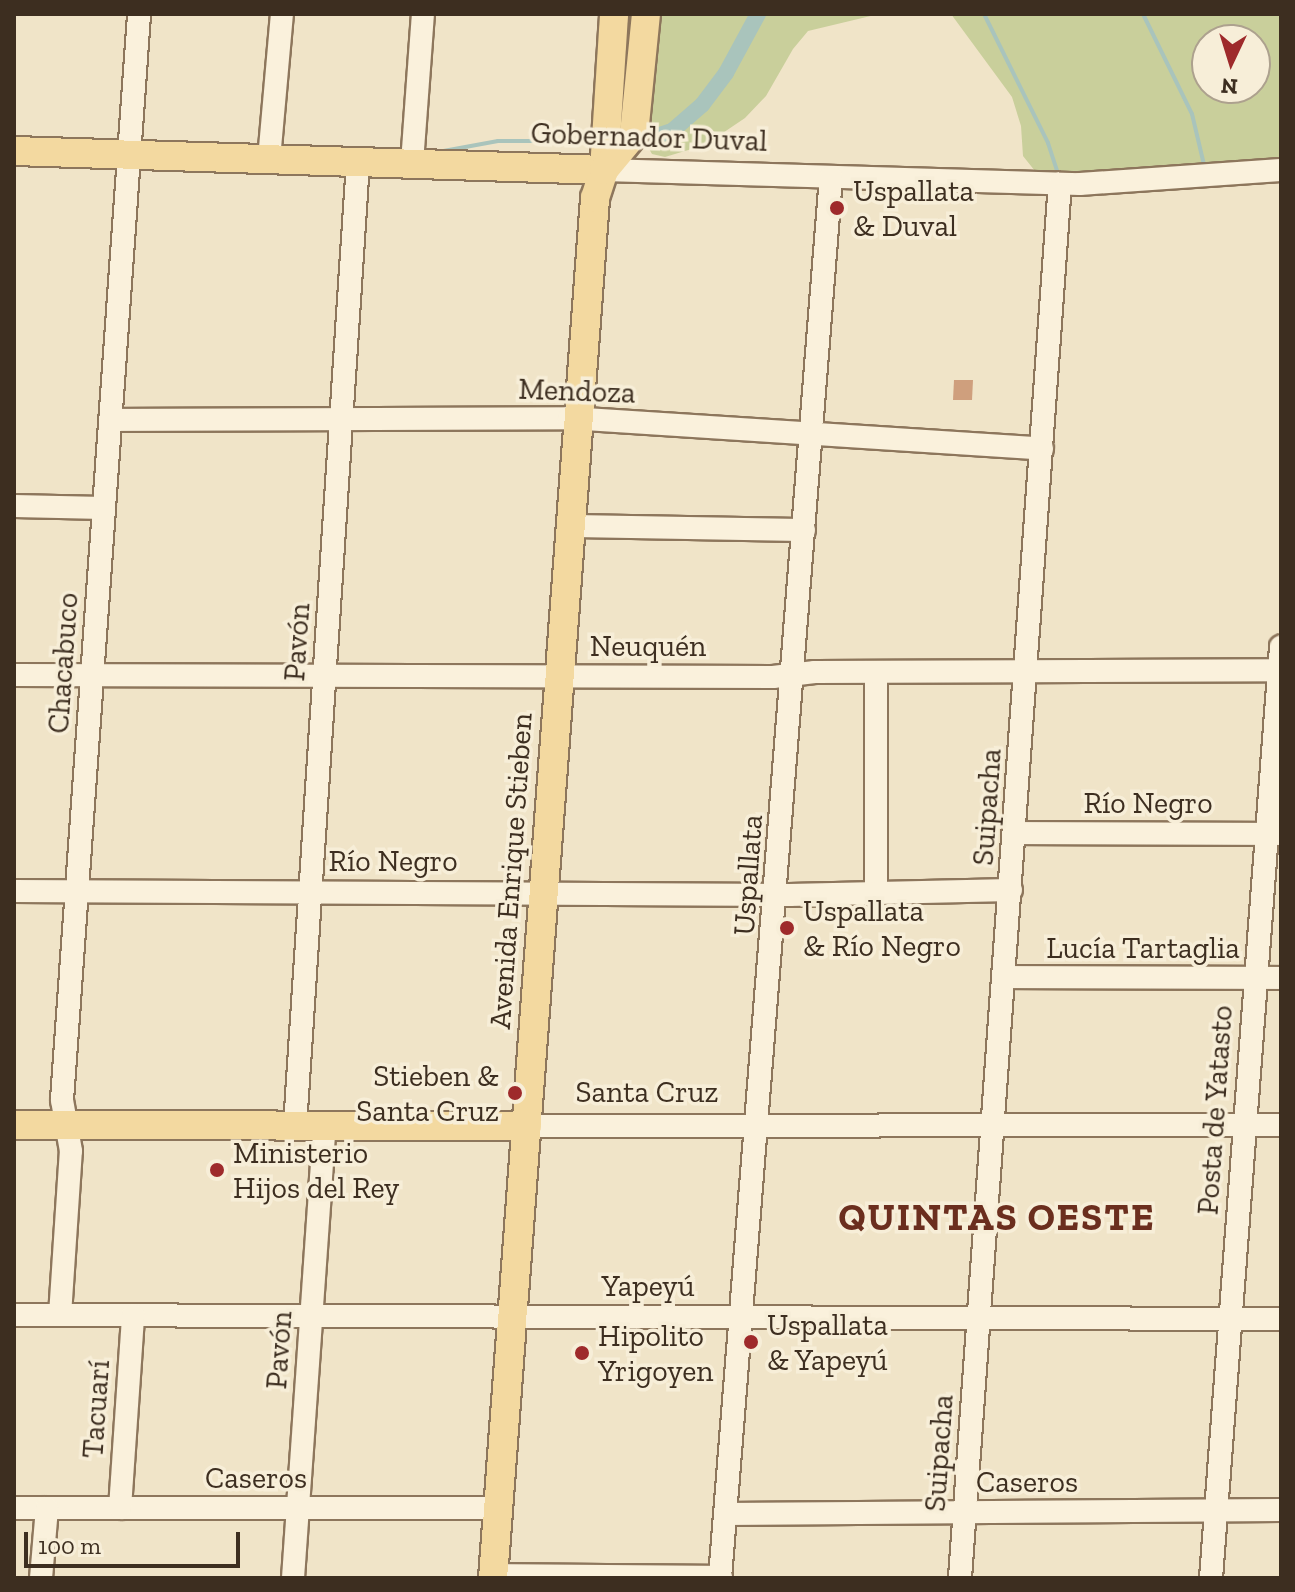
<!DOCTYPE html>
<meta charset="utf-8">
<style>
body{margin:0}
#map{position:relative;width:1295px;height:1592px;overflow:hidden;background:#f0e4c8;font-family:"Zilla Slab",serif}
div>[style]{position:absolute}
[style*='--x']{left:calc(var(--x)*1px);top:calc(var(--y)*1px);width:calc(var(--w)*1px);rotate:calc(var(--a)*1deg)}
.green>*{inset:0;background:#c9cf9b}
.stream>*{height:4px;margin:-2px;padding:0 2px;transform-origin:2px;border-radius:2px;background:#a9c4bc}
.canal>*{height:16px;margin:-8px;padding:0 8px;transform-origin:8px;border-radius:8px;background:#a9c4bc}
.building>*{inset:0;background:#cf9f7d}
.roads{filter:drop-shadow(2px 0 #8d765c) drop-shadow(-2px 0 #8d765c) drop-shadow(0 2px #8d765c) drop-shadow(0 -2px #8d765c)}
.minor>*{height:22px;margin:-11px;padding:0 11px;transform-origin:11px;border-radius:11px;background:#faf1dc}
.major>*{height:28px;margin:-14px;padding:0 14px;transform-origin:14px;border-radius:14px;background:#f3d9a0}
.dots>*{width:22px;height:22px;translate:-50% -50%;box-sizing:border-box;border:4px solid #f7eed8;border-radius:50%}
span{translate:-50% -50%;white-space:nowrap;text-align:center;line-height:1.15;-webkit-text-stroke:7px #f7eed8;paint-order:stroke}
.street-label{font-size:30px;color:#3d2e20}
.poi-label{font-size:30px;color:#3d2e20}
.left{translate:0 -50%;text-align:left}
.right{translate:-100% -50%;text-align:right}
.district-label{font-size:38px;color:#6b2e1e;font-weight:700;letter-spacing:2px}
.frame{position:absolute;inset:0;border:16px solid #3d2e20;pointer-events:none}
.north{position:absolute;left:1191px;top:24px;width:80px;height:80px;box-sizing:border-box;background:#f7eed8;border:2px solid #ada18e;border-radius:50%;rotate:184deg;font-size:22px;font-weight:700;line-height:32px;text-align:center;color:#3d2e20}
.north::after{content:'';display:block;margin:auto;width:28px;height:36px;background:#9e2a2b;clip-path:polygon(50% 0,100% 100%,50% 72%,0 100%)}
.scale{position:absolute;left:24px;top:1532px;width:216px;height:36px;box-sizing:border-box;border:4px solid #3d2e20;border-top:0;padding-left:10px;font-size:24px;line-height:28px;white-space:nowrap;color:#3d2e20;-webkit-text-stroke:6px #f7eed8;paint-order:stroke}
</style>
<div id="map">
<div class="green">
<i style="clip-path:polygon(656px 14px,879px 14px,808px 31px,793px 49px,766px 96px,745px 118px,705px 145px,665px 157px,652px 154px,644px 140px)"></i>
<i style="clip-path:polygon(evenodd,951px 14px,1281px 14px,1281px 159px,1059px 173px,1035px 171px,1023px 156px,1021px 126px,1012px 97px,951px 14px,1207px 40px,1255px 40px,1255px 88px,1207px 88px,1207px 40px)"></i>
</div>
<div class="stream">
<i style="--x:984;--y:14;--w:144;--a:63.6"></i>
<i style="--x:1048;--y:143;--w:36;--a:72"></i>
<i style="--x:1143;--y:14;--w:111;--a:63.9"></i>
<i style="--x:1192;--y:114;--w:57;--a:76.7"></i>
<i style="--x:438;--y:152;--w:61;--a:-10.4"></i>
<i style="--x:498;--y:141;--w:91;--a:0"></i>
</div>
<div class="canal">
<i style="--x:644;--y:140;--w:29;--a:-18"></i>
<i style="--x:672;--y:131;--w:40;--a:-41"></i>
<i style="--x:702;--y:105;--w:40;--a:-53"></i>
<i style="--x:726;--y:73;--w:67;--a:-61.5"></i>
</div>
<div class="building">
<i style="clip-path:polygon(954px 380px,973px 380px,972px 400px,953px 400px)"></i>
</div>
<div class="roads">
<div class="minor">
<i style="--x:269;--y:159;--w:146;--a:-84.9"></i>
<i style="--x:412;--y:163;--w:149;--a:-85.8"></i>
<i style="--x:604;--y:170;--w:476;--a:1.7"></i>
<i style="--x:1080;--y:184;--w:201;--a:-4"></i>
<i style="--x:110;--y:420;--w:459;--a:-0.2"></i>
<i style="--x:569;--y:418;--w:474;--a:3.7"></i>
<i style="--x:14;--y:506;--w:90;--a:1.3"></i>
<i style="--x:571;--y:526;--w:233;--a:1"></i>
<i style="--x:876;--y:672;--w:221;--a:90"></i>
<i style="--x:14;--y:675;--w:759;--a:0.15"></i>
<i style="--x:773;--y:677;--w:42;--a:-6.8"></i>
<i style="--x:815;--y:672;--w:466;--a:-0.2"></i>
<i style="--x:1015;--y:833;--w:266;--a:0.2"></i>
<i style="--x:14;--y:891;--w:775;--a:0.3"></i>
<i style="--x:789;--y:895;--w:222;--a:-1.3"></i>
<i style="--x:1004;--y:977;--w:277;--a:0.2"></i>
<i style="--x:295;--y:1126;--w:966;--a:-86.26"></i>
<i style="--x:527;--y:1126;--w:754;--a:-0.08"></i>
<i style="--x:14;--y:1315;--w:1267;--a:0.18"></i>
<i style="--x:60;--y:1315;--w:164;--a:-86.2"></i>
<i style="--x:71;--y:1151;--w:52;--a:-100"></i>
<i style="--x:62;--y:1100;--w:1089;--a:-85.94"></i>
<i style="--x:14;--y:1508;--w:484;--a:0"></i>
<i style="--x:120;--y:1508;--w:193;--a:-86.1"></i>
<i style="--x:725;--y:1514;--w:556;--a:-0.41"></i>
<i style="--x:493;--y:1575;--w:228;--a:0.5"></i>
<i style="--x:41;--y:1578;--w:70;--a:-85.1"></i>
<i style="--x:293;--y:1578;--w:453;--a:-86"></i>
<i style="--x:720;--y:1578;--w:1405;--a:-85.47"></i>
<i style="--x:960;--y:1578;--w:1398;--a:-85.9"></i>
<i style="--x:1211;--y:1578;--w:934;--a:-85.7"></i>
</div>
<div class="major">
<i style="--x:14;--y:151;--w:590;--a:1.84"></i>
<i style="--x:604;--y:170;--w:156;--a:-86.3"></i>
<i style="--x:14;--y:1125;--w:513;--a:0.11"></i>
<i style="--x:493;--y:1578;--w:1384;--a:-85.77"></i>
<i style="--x:595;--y:198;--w:29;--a:-72"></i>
<i style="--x:604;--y:170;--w:47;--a:-50.2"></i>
<i style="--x:634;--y:134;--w:121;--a:-84.3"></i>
</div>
</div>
<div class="dots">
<i style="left:837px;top:208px;background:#9e2a2b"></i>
<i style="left:787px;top:928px;background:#9e2a2b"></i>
<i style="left:515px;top:1093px;background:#9e2a2b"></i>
<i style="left:217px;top:1170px;background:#9e2a2b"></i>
<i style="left:751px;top:1342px;background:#9e2a2b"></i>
<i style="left:582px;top:1353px;background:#9e2a2b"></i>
</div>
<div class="street-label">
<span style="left:649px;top:137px;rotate:2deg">Gobernador Duval</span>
<span style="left:577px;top:391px;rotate:2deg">Mendoza</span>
<span style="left:297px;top:642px;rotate:-86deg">Pavón</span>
<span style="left:648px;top:646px">Neuquén</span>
<span style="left:63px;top:663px;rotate:-86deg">Chacabuco</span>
<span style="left:1148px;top:803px">Río Negro</span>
<span style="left:987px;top:807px;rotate:-86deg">Suipacha</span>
<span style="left:393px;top:861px">Río Negro</span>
<span style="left:511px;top:871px;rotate:-86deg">Avenida Enrique Stieben</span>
<span style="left:748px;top:875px;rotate:-86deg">Uspallata</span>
<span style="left:1143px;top:948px">Lucía Tartaglia</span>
<span style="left:647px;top:1092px">Santa Cruz</span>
<span style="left:1215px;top:1110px;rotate:-86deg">Posta de Yatasto</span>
<span style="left:648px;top:1286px">Yapeyú</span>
<span style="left:279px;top:1350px;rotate:-86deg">Pavón</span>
<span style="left:96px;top:1409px;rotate:-86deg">Tacuarí</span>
<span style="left:939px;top:1453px;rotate:-86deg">Suipacha</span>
<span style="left:256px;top:1478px">Caseros</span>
<span style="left:1027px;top:1482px">Caseros</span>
</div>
<div class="poi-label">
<span class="left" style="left:853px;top:208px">Uspallata<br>&amp; Duval</span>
<span class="left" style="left:803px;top:928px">Uspallata<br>&amp; Río Negro</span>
<span class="right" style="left:499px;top:1093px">Stieben &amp;<br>Santa Cruz</span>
<span class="left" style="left:233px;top:1170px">Ministerio<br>Hijos del Rey</span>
<span class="left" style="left:767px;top:1342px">Uspallata<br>&amp; Yapeyú</span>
<span class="left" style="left:598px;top:1353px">Hipolito<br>Yrigoyen</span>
</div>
<div class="district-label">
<span style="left:997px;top:1218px">QUINTAS OESTE</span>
</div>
<div class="frame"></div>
<div class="north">N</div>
<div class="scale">100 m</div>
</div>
